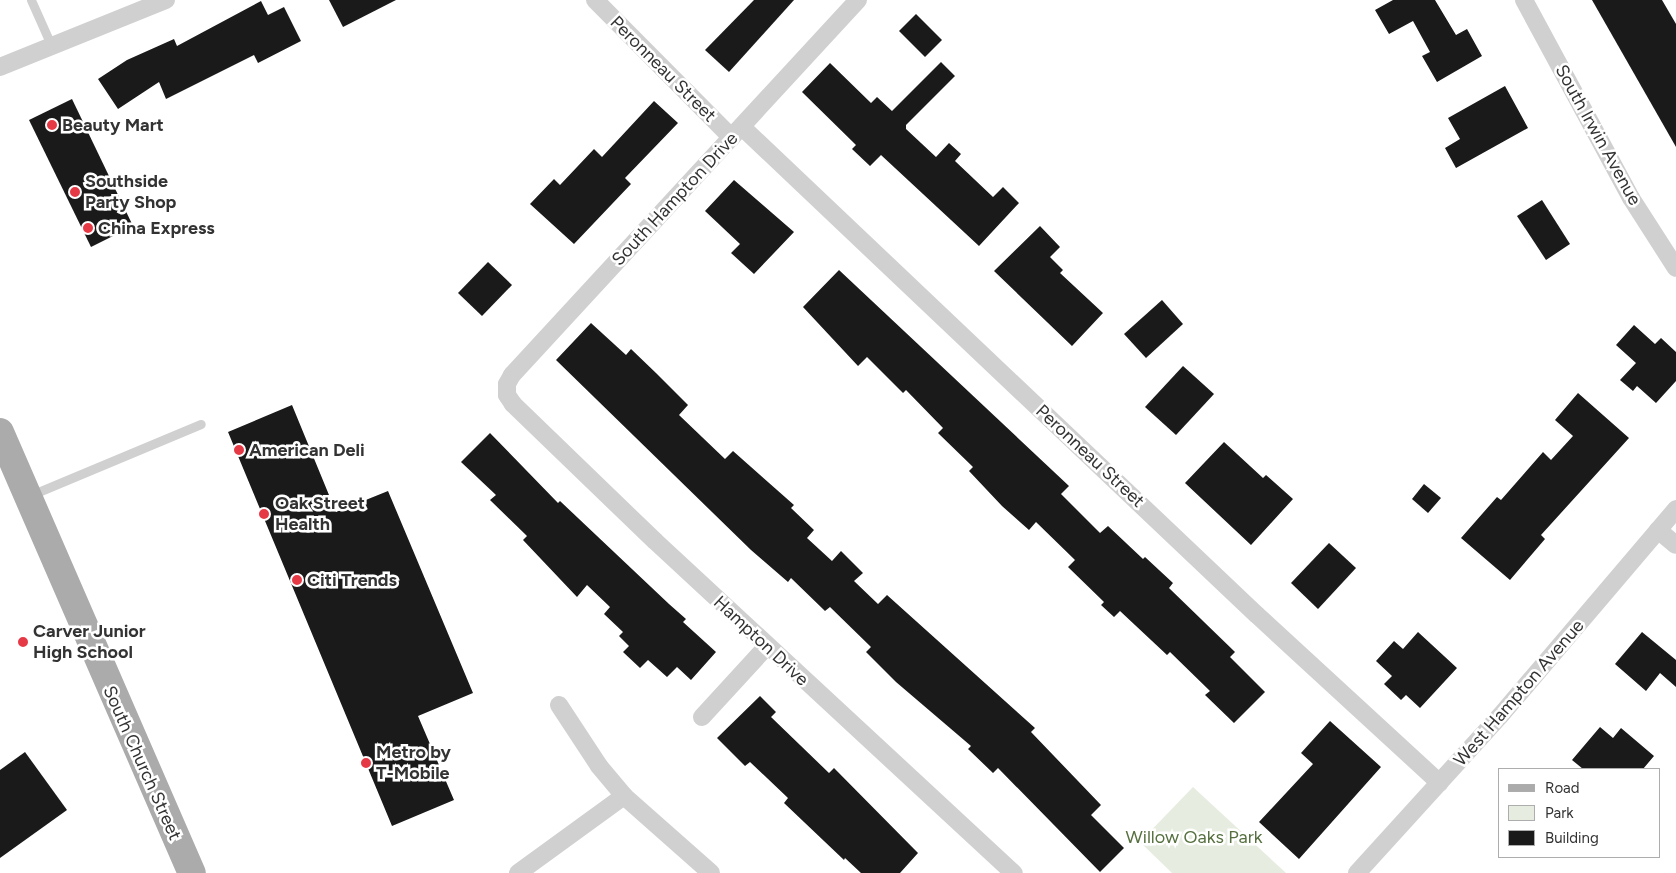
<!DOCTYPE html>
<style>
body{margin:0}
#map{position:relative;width:1676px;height:873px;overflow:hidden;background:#fff;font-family:Figtree,sans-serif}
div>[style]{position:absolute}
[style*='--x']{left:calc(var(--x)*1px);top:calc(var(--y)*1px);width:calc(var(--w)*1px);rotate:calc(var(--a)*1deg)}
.green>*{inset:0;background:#e6ecdf}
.building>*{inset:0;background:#1a1a1a}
.service>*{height:9px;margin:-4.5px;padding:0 4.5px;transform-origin:4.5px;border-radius:4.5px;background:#d0d0d0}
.minor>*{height:18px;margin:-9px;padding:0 9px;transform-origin:9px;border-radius:9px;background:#d0d0d0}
.primary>*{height:28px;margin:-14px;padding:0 14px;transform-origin:14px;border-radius:14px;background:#ababab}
.dots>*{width:14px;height:14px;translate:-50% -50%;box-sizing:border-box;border:2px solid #fff;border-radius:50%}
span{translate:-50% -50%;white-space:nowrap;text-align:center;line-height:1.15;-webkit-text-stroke:5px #fff;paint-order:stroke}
.street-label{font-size:18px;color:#333}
.poi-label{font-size:18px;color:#333;font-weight:700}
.left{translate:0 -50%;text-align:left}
.park-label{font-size:18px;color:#56703f}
.legend{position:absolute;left:1498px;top:768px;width:162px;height:90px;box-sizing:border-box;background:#fff;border:1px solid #adadad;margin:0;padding:6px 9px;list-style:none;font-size:15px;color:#333}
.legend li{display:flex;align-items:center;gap:10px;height:25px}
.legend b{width:25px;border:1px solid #adadad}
</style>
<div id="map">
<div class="green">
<i style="clip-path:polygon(1193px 787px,1286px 873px,1172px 873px,1140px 842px)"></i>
</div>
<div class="building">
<i style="clip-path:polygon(329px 0,396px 0,343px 27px)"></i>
<i style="clip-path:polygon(754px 0,794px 0,729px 72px,705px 50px)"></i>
<i style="clip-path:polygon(1393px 0,1435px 0,1456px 35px,1467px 29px,1482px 56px,1437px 82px,1422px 56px,1430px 52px,1413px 21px,1389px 34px,1375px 10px)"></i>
<i style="clip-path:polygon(1592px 0,1662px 0,1676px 24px,1676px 147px)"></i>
<i style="clip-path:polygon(261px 1px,268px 15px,284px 7px,301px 41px,258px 63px,254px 55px,166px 99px,159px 82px,118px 109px,98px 79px,127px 60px,174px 39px,177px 46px)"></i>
<i style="clip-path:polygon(916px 14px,942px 40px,925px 57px,899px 31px)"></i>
<i style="clip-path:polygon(941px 62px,955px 76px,906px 125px,906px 129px,936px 157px,949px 143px,961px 154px,955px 161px,993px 197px,1003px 187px,1019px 203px,979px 246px,881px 155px,870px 166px,852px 149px,856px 145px,802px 92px,830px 63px,871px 103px,877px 97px,892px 111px)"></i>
<i style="clip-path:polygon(1505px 86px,1528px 128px,1456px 168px,1445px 148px,1460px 139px,1448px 118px)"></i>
<i style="clip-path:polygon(72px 99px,133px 226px,91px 247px,29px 120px)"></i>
<i style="clip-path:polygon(654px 101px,678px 123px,625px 178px,631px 184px,574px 244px,530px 204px,554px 179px,560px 185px,594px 149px,602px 157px)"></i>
<i style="clip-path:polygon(734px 180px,794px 232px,754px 274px,731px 253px,740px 244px,705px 211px)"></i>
<i style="clip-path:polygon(1542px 200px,1570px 244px,1546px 260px,1517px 216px)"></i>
<i style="clip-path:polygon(1040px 226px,1060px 247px,1050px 257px,1063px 270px,1060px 273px,1103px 313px,1072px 346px,994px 271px)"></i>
<i style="clip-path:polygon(488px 262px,512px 285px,482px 316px,458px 293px)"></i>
<i style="clip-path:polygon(839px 270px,1069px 486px,1061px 494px,1100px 533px,1108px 526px,1143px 559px,1145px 557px,1173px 583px,1169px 588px,1235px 652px,1230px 657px,1265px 692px,1234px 723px,1205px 695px,1210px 691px,1170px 652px,1167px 655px,1120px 611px,1114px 617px,1101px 605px,1104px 602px,1068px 567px,1075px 560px,1036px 522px,1029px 530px,1002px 506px,969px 471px,973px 467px,938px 433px,943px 428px,906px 390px,903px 393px,867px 357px,858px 366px,803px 307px)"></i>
<i style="clip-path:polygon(1162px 300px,1183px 324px,1146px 358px,1124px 334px)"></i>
<i style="clip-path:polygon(591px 323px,626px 355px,631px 349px,656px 373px,688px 405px,679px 415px,725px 459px,733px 451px,794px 505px,791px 508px,814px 530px,807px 538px,832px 561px,841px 551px,863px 573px,854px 581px,878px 604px,887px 595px,1035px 728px,1031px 732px,1101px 805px,1091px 815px,1124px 848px,1100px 872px,998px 768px,993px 773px,968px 749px,971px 746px,896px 682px,866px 652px,871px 647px,830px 607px,825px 611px,791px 578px,788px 582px,751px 550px,556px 360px)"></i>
<i style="clip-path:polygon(1634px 325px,1655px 344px,1661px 338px,1676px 352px,1676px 381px,1656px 403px,1637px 386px,1633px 391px,1620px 380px,1636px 363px,1616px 345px)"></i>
<i style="clip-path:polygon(1183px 366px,1214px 394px,1176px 435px,1145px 407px)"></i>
<i style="clip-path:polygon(1578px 393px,1629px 438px,1541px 535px,1545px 539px,1510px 580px,1461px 538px,1497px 497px,1501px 500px,1543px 452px,1551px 460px,1573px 436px,1555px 420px)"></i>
<i style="clip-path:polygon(292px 405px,336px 512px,388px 491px,473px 693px,418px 716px,454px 800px,392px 826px,228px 432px)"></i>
<i style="clip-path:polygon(490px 433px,558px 503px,560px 501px,669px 604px,686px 619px,683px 622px,716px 652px,691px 680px,677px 667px,667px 677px,648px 660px,640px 668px,623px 652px,629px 646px,619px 636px,623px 632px,604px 614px,610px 607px,587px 585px,577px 597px,523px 540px,527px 536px,490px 500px,496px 495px,461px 462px)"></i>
<i style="clip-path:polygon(1224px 442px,1263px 478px,1266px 475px,1293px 499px,1251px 545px,1185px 483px)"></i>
<i style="clip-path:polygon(1424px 484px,1441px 498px,1428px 513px,1412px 499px)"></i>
<i style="clip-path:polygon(1329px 543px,1356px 568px,1318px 609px,1291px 583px)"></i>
<i style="clip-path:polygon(1418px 632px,1457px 668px,1420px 708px,1406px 695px,1401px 700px,1384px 684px,1392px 676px,1376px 661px,1394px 641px,1403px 649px)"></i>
<i style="clip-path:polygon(1642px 632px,1676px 660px,1676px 687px,1660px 673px,1646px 691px,1615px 664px)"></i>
<i style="clip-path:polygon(760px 696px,776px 712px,771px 717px,829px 773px,834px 768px,918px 853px,900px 873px,861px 873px,845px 858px,844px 860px,784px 803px,788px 798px,750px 762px,745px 766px,717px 738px)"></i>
<i style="clip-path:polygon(1330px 721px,1381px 767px,1299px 859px,1259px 822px,1313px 764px,1301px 753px)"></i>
<i style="clip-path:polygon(1600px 727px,1613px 738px,1621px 728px,1654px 756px,1643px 769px,1583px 769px,1572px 760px)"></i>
<i style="clip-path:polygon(25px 752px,67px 810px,0 858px,0 770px)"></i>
</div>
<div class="service">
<i style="--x:31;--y:0;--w:51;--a:65.9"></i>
<i style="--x:31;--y:495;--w:184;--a:-22.7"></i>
</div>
<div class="minor">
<i style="--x:595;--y:0;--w:194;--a:45.2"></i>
<i style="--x:858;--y:0;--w:510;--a:132.7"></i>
<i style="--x:512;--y:375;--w:10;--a:119"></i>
<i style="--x:507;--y:384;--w:11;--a:90"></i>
<i style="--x:507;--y:395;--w:11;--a:56"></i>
<i style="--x:513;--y:404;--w:197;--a:44"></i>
<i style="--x:655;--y:541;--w:489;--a:42.8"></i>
<i style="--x:1524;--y:0;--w:225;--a:61.6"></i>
<i style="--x:1631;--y:198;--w:83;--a:57.3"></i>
<i style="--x:0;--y:67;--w:179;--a:-22"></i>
<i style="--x:742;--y:127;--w:709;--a:43.46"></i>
<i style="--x:1257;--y:615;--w:248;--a:42.6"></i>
<i style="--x:1658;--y:530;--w:23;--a:40"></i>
<i style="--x:559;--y:705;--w:73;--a:56.7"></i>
<i style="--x:599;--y:766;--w:39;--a:50"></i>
<i style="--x:624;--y:796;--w:116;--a:41.5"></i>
<i style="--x:702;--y:717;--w:96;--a:-47.5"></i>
<i style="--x:518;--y:873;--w:131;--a:-36"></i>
<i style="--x:1357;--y:873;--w:212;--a:-47.7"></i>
<i style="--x:1500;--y:716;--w:272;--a:-49.6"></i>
</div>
<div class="primary">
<i style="--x:0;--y:432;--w:481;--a:66.5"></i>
</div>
<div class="dots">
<i style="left:52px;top:125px;background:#e63946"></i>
<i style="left:75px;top:192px;background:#e63946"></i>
<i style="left:88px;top:228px;background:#e63946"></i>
<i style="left:239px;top:450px;background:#e63946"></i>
<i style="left:264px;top:514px;background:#e63946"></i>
<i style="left:297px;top:580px;background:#e63946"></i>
<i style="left:23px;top:642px;background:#e63946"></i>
<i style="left:366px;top:763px;background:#e63946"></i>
</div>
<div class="street-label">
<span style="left:663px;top:69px;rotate:45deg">Peronneau Street</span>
<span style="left:1598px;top:135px;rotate:61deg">South Irwin Avenue</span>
<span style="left:675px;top:199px;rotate:-47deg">South Hampton Drive</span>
<span style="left:1090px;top:456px;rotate:43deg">Peronneau Street</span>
<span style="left:761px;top:641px;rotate:43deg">Hampton Drive</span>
<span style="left:1519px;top:693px;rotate:-49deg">West Hampton Avenue</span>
<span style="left:142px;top:763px;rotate:66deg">South Church Street</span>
</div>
<div class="poi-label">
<span class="left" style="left:62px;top:125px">Beauty Mart</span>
<span class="left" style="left:85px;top:192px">Southside<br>Party Shop</span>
<span class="left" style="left:98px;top:228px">China Express</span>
<span class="left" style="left:249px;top:450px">American Deli</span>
<span class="left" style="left:275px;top:514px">Oak Street<br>Health</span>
<span class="left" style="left:307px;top:580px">Citi Trends</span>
<span class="left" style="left:33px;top:642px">Carver Junior<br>High School</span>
<span class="left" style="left:376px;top:763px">Metro by<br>T-Mobile</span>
</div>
<div class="park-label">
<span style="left:1194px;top:837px">Willow Oaks Park</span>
</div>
<ul class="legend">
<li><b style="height:6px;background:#ababab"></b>Road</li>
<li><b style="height:14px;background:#e6ecdf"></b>Park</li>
<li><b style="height:14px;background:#1a1a1a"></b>Building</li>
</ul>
</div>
